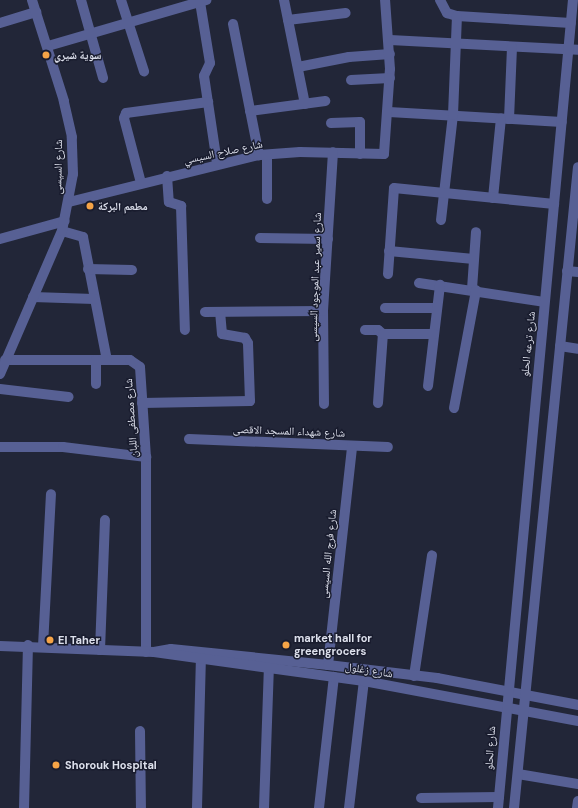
<!DOCTYPE html>
<meta charset="utf-8">
<style>
body{margin:0}
#map{position:relative;width:578px;height:808px;overflow:hidden;background:#222638;font-family:"DM Sans","Noto Naskh Arabic",sans-serif}
div>[style]{position:absolute}
[style*='--x']{left:calc(var(--x)*1px);top:calc(var(--y)*1px);width:calc(var(--w)*1px);rotate:calc(var(--a)*1deg)}
.minor>*{height:10px;margin:-5px;padding:0 5px;transform-origin:5px;border-radius:5px;background:#576094}
.tertiary>*{height:10px;margin:-5px;padding:0 5px;transform-origin:5px;border-radius:5px;background:#576094}
.dots>*{width:11px;height:11px;translate:-50% -50%;box-sizing:border-box;border:2px solid #191c2e;border-radius:50%}
span{translate:-50% -50%;white-space:nowrap;text-align:center;line-height:1.15;-webkit-text-stroke:3px #191c2e;paint-order:stroke}
.poi-label{font-size:11px;color:#dde0ec;font-weight:700}
.left{translate:0 -50%;text-align:left}
.street-label{font-size:11px;color:#dde0ec}
</style>
<div id="map">
<div class="minor">
<i style="--x:81;--y:0;--w:81;--a:74.2"></i>
<i style="--x:121;--y:0;--w:75;--a:72.1"></i>
<i style="--x:284;--y:0;--w:106;--a:78.6"></i>
<i style="--x:440;--y:0;--w:15;--a:62"></i>
<i style="--x:447;--y:13;--w:10;--a:17"></i>
<i style="--x:457;--y:16;--w:114;--a:3.5"></i>
<i style="--x:200;--y:2;--w:62;--a:80.7"></i>
<i style="--x:210;--y:63;--w:14;--a:115"></i>
<i style="--x:204;--y:76;--w:88;--a:81.5"></i>
<i style="--x:288;--y:20;--w:58;--a:-6.9"></i>
<i style="--x:0;--y:23;--w:38;--a:-17"></i>
<i style="--x:233;--y:24;--w:134;--a:78.8"></i>
<i style="--x:390;--y:40;--w:188;--a:3"></i>
<i style="--x:48;--y:46;--w:165;--a:-16.2"></i>
<i style="--x:298;--y:67;--w:52;--a:-11.1"></i>
<i style="--x:349;--y:57;--w:41;--a:-4.2"></i>
<i style="--x:351;--y:80;--w:39;--a:-3"></i>
<i style="--x:250;--y:111;--w:76;--a:-7.6"></i>
<i style="--x:389;--y:112;--w:173;--a:3.3"></i>
<i style="--x:509;--y:119;--w:72;--a:-87.6"></i>
<i style="--x:331;--y:123;--w:29;--a:-2"></i>
<i style="--x:360;--y:122;--w:32;--a:90"></i>
<i style="--x:267;--y:155;--w:44;--a:90"></i>
<i style="--x:167;--y:176;--w:26;--a:86"></i>
<i style="--x:169;--y:202;--w:13;--a:18"></i>
<i style="--x:181;--y:206;--w:124;--a:88.2"></i>
<i style="--x:141;--y:183;--w:67;--a:-104.7"></i>
<i style="--x:124;--y:118;--w:5;--a:-68"></i>
<i style="--x:126;--y:113;--w:83;--a:-7.6"></i>
<i style="--x:493;--y:198;--w:80;--a:-84.3"></i>
<i style="--x:69;--y:202;--w:196;--a:-13.9"></i>
<i style="--x:259;--y:155;--w:41;--a:-4.2"></i>
<i style="--x:300;--y:152;--w:84;--a:1.4"></i>
<i style="--x:384;--y:154;--w:85;--a:-86"></i>
<i style="--x:390;--y:69;--w:69;--a:-94.1"></i>
<i style="--x:441;--y:220;--w:106;--a:-83.5"></i>
<i style="--x:453;--y:115;--w:99;--a:-87.7"></i>
<i style="--x:62;--y:231;--w:22;--a:16"></i>
<i style="--x:83;--y:237;--w:125;--a:79"></i>
<i style="--x:107;--y:360;--w:23;--a:0"></i>
<i style="--x:130;--y:360;--w:12;--a:35"></i>
<i style="--x:140;--y:367;--w:90;--a:86.2"></i>
<i style="--x:146;--y:457;--w:195;--a:90"></i>
<i style="--x:260;--y:238;--w:68;--a:0.8"></i>
<i style="--x:0;--y:239;--w:67;--a:-15.5"></i>
<i style="--x:389;--y:251;--w:85;--a:5.4"></i>
<i style="--x:88;--y:269;--w:44;--a:1.3"></i>
<i style="--x:567;--y:271;--w:11;--a:5"></i>
<i style="--x:388;--y:274;--w:86;--a:-86"></i>
<i style="--x:394;--y:188;--w:161;--a:5.7"></i>
<i style="--x:419;--y:283;--w:126;--a:8.6"></i>
<i style="--x:472;--y:289;--w:57;--a:-86"></i>
<i style="--x:33;--y:297;--w:61;--a:1.9"></i>
<i style="--x:385;--y:308;--w:52;--a:0"></i>
<i style="--x:205;--y:312;--w:118;--a:-0.5"></i>
<i style="--x:365;--y:330;--w:13;--a:0"></i>
<i style="--x:378;--y:330;--w:6;--a:39"></i>
<i style="--x:560;--y:346;--w:18;--a:9"></i>
<i style="--x:5;--y:360;--w:102;--a:0"></i>
<i style="--x:0;--y:374;--w:156;--a:-66.6"></i>
<i style="--x:62;--y:231;--w:58;--a:-79.1"></i>
<i style="--x:73;--y:174;--w:37;--a:-92"></i>
<i style="--x:72;--y:137;--w:37;--a:-103"></i>
<i style="--x:64;--y:101;--w:106;--a:-107.6"></i>
<i style="--x:96;--y:384;--w:24;--a:-90"></i>
<i style="--x:428;--y:386;--w:102;--a:-83.2"></i>
<i style="--x:0;--y:389;--w:69;--a:6.6"></i>
<i style="--x:142;--y:403;--w:108;--a:-1.1"></i>
<i style="--x:250;--y:401;--w:58;--a:-92"></i>
<i style="--x:248;--y:343;--w:6;--a:-121"></i>
<i style="--x:245;--y:338;--w:23;--a:-170"></i>
<i style="--x:222;--y:334;--w:22;--a:-95"></i>
<i style="--x:378;--y:403;--w:69;--a:-85.9"></i>
<i style="--x:383;--y:334;--w:51;--a:0"></i>
<i style="--x:324;--y:404;--w:93;--a:-90.6"></i>
<i style="--x:323;--y:311;--w:159;--a:-86.4"></i>
<i style="--x:454;--y:408;--w:120;--a:-79.4"></i>
<i style="--x:189;--y:439;--w:199;--a:2.3"></i>
<i style="--x:0;--y:447;--w:63;--a:0"></i>
<i style="--x:63;--y:447;--w:84;--a:6.9"></i>
<i style="--x:43;--y:646;--w:152;--a:-87"></i>
<i style="--x:100;--y:650;--w:130;--a:-87.8"></i>
<i style="--x:328;--y:665;--w:220;--a:-83.7"></i>
<i style="--x:414;--y:676;--w:122;--a:-81.5"></i>
<i style="--x:140;--y:731;--w:77;--a:89.3"></i>
<i style="--x:518;--y:774;--w:61;--a:9.5"></i>
<i style="--x:421;--y:798;--w:78;--a:-0.7"></i>
<i style="--x:24;--y:808;--w:163;--a:-88.6"></i>
<i style="--x:197;--y:808;--w:148;--a:-88.5"></i>
<i style="--x:264;--y:808;--w:140;--a:-88"></i>
<i style="--x:319;--y:808;--w:132;--a:-83.5"></i>
<i style="--x:349;--y:808;--w:128;--a:-83.3"></i>
<i style="--x:577;--y:808;--w:7;--a:-82"></i>
</div>
<div class="tertiary">
<i style="--x:0;--y:646;--w:154;--a:2.2"></i>
<i style="--x:154;--y:652;--w:17;--a:-10"></i>
<i style="--x:171;--y:649;--w:158;--a:5.8"></i>
<i style="--x:328;--y:665;--w:110;--a:6.8"></i>
<i style="--x:437;--y:678;--w:144;--a:10.8"></i>
<i style="--x:154;--y:652;--w:212;--a:7.9"></i>
<i style="--x:364;--y:681;--w:218;--a:10.6"></i>
<i style="--x:498;--y:808;--w:811;--a:-84.7"></i>
<i style="--x:514;--y:808;--w:644;--a:-84.3"></i>
</div>
<div class="dots">
<i style="left:46px;top:55px;background:#f5a346"></i>
<i style="left:90px;top:206px;background:#f5a346"></i>
<i style="left:50px;top:640px;background:#f5a346"></i>
<i style="left:286px;top:645px;background:#f5a346"></i>
<i style="left:56px;top:765px;background:#f5a346"></i>
</div>
<div class="poi-label">
<span class="left" style="left:54px;top:55px">سوية شيري</span>
<span class="left" style="left:98px;top:206px">مطعم البركة</span>
<span class="left" style="left:294px;top:645px">market hall for<br>greengrocers</span>
<span class="left" style="left:58px;top:640px">El Taher</span>
<span class="left" style="left:65px;top:765px">Shorouk Hospital</span>
</div>
<div class="street-label">
<span style="left:223px;top:152px;rotate:-12deg">شارع صلاح السيسي</span>
<span style="left:58px;top:167px;rotate:-89deg">شارع السيسى</span>
<span style="left:315px;top:277px;rotate:-88deg">شارع سمير عبد الموجود السيسى</span>
<span style="left:528px;top:344px;rotate:-84deg">شارع ترعه الحلو</span>
<span style="left:131px;top:418px;rotate:-94deg">شارع مصطفى اللبان</span>
<span style="left:289px;top:431px;rotate:2deg">شارع شهداء المسجد الاقصى</span>
<span style="left:328px;top:554px;rotate:-84deg">شارع فرج الله السيسى</span>
<span style="left:369px;top:670px;rotate:9deg">شارع زغلول</span>
<span style="left:490px;top:748px;rotate:-86deg">شارع الحلو</span>
</div>
</div>
